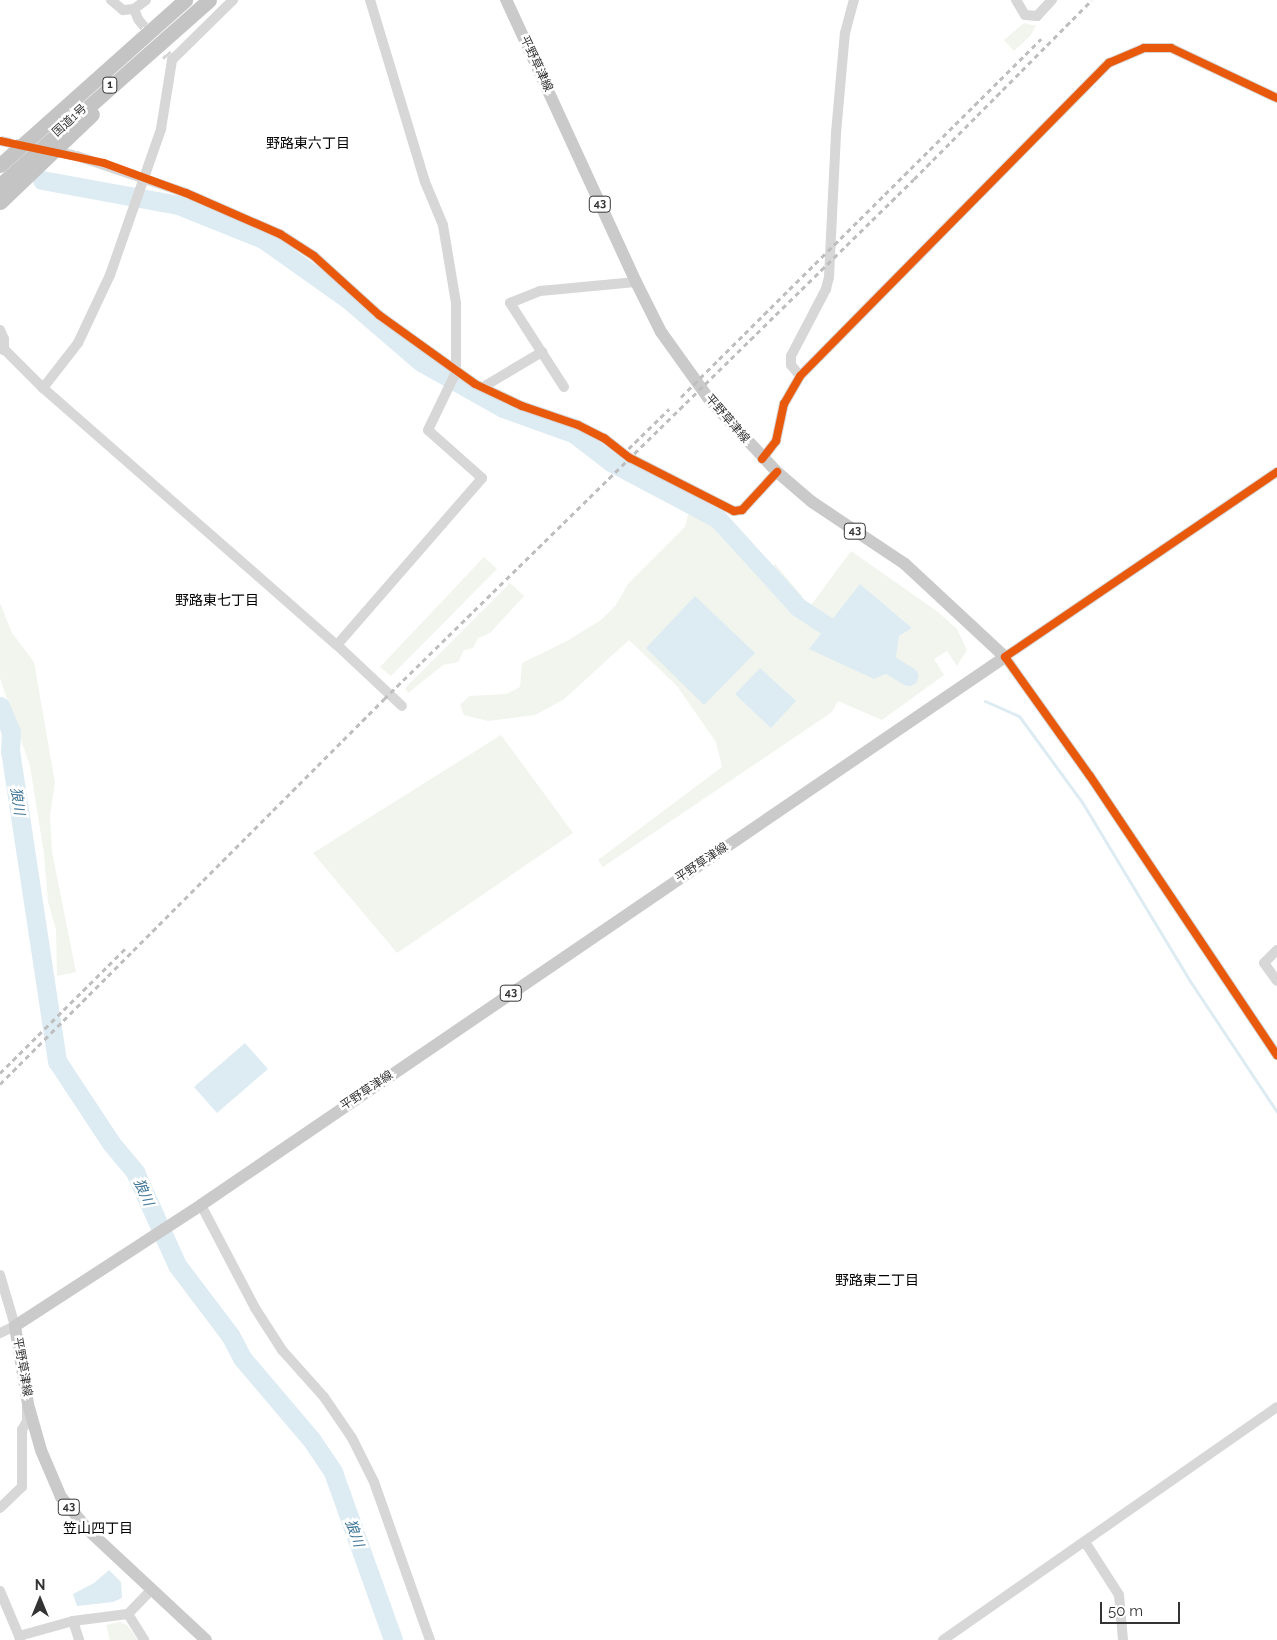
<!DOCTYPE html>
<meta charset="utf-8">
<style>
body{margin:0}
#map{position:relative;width:1277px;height:1640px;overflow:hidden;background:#fff;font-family:Raleway,"Noto Sans JP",sans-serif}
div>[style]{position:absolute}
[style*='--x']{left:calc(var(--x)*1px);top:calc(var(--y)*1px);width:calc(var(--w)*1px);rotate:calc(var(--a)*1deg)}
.green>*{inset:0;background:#f1f5ed}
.water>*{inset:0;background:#ddebf3}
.stream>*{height:3px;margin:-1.5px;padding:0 1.5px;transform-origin:1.5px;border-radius:1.5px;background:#ddebf3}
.river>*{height:19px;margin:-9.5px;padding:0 9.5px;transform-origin:9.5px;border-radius:9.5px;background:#ddebf3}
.minor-tunnel>*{height:10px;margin-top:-5px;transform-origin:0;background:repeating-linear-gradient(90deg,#d6d6d6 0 10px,transparent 0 15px)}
.minor>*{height:10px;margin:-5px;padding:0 5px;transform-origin:5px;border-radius:5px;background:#d7d7d7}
.major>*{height:12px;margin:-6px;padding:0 6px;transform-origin:6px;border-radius:6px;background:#cacaca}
.highway>*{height:15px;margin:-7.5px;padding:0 7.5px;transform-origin:7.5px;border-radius:7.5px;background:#c4c4c4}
.rail>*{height:3px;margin-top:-1.5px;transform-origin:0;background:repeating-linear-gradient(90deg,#bebebe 0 5px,transparent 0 9px)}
.cycleway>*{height:8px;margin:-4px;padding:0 4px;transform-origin:4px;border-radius:4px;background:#e8590c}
span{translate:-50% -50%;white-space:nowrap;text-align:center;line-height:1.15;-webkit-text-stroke:5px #fff;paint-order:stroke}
.shield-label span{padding:1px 4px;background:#fff;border:1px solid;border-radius:4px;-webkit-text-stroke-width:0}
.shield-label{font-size:11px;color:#333;font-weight:700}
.street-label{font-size:12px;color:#333}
.neighbourhood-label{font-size:14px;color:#000}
.water-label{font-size:14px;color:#3f7597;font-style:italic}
.north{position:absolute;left:15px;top:1575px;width:50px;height:50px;-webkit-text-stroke:4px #fff;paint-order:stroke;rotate:0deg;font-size:14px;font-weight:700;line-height:20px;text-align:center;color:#333}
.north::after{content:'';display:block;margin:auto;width:18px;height:22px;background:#333;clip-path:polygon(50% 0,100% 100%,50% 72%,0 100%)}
.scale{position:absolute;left:1100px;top:1602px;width:80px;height:22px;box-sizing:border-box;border:2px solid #333;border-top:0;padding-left:6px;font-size:15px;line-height:18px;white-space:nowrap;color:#333;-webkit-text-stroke:4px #fff;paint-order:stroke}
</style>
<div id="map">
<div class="green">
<i style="clip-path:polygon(1024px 23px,1036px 26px,1030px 36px,1014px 51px,1004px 40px)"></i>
<i style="clip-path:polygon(evenodd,694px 510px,710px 518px,766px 573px,775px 564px,802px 596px,799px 603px,809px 608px,851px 551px,938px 612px,957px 629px,967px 650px,957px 666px,947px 651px,934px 659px,944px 675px,882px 720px,838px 701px,832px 712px,603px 867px,598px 860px,722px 767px,716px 742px,677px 686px,629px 640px,563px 700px,535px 715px,488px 721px,464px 715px,460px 705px,469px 696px,506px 694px,520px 687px,522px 663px,567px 641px,601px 620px,616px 605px,628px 584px,685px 527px,688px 515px,694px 510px,860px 584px,912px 628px,899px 636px,860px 584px)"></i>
<i style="clip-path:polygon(484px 557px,497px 569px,391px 676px,380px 667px)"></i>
<i style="clip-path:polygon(510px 583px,524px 596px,490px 633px,478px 638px,473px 648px,464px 650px,458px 662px,443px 665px,408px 693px,405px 688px)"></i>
<i style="clip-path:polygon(0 603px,12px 633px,34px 662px,55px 783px,50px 815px,52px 852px,76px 972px,57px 976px,56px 929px,48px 902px,44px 854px,30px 766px,0 678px)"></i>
<i style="clip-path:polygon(501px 735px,573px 833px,397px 953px,313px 853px)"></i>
<i style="clip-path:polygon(120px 1622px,127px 1625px,138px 1640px,110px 1640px,106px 1625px)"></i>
</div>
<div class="water">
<i style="clip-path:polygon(860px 584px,912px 628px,899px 636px,894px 670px,874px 679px,809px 649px)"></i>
<i style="clip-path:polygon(695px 596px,755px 653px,704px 705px,646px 648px)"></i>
<i style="clip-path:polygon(760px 668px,796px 701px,771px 728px,735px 694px)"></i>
<i style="clip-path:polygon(245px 1043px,268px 1069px,217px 1113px,194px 1087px)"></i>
<i style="clip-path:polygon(109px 1570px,121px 1582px,122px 1598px,113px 1602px,77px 1606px,73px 1594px,94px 1583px)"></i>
</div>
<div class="stream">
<i style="--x:985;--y:701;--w:37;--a:24"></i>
<i style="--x:1019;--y:716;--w:107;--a:53.8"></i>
<i style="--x:1082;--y:802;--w:209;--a:58.9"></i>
<i style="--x:1190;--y:981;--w:157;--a:56.4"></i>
</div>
<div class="river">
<i style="--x:42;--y:180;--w:138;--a:10.4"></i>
<i style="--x:178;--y:205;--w:92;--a:21.8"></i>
<i style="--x:263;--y:239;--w:105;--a:35.3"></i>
<i style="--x:349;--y:300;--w:95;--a:40.7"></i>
<i style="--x:421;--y:362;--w:94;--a:29.3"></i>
<i style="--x:503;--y:408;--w:74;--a:19.7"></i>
<i style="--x:573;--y:433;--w:48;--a:37.3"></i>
<i style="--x:611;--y:462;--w:121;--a:28"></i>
<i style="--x:718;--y:519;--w:119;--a:47.7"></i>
<i style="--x:798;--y:607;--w:59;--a:33.1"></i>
<i style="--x:875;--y:656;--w:39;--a:31"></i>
<i style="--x:0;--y:706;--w:28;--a:67"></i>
<i style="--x:11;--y:732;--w:18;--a:93"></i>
<i style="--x:10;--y:750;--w:315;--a:81.4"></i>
<i style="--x:57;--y:1061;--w:98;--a:56.6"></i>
<i style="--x:111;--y:1143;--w:38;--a:50"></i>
<i style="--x:135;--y:1172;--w:102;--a:65.7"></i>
<i style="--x:177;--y:1265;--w:88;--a:52.9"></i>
<i style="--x:230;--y:1335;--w:26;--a:62"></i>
<i style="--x:242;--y:1358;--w:106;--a:49.6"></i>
<i style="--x:311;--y:1439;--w:40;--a:56"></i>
<i style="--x:333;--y:1472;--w:178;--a:70.3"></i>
</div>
<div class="minor-tunnel">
<i style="--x:138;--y:19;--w:48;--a:51.7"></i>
<i style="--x:0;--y:141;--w:26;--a:11"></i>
<i style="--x:50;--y:151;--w:27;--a:10"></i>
</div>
<div class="minor">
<i style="--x:111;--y:0;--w:16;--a:40"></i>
<i style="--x:123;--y:10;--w:11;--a:-5"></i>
<i style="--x:134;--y:9;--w:15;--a:-37"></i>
<i style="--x:1016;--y:0;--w:17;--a:59"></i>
<i style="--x:1025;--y:15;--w:12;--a:5"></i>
<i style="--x:1037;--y:16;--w:22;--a:-47"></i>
<i style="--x:134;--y:9;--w:11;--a:68"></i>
<i style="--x:77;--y:156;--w:115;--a:18.7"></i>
<i style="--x:186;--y:193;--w:103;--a:23.6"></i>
<i style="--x:280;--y:234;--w:40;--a:32.9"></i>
<i style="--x:314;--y:256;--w:88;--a:42.2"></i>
<i style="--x:379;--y:315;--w:118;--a:35.7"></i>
<i style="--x:475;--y:384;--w:52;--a:25.1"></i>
<i style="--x:522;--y:406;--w:59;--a:18.7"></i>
<i style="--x:578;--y:425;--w:29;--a:27"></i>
<i style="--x:604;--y:438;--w:33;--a:38"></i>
<i style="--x:630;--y:458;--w:117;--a:27"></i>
<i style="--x:734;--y:511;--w:8;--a:-7"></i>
<i style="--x:742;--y:510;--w:52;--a:-47.4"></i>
<i style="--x:0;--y:330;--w:10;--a:66"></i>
<i style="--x:4;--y:339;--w:11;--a:90"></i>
<i style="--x:4;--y:350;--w:3;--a:-162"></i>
<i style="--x:0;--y:345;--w:61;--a:45"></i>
<i style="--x:43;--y:388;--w:390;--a:41.2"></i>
<i style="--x:337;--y:645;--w:89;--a:43.2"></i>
<i style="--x:800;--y:376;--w:14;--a:-129"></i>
<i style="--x:791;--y:365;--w:9;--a:-90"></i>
<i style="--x:791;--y:356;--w:76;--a:-62.4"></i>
<i style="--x:826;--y:289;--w:12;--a:-76"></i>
<i style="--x:829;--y:277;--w:144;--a:-87.2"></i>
<i style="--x:836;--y:133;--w:100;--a:-84.9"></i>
<i style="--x:845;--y:33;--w:34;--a:-75"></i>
<i style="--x:483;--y:387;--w:69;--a:-30.7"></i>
<i style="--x:564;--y:387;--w:100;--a:-122.7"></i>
<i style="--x:510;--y:303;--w:32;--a:-22"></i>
<i style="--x:540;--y:291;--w:96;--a:-5.4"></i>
<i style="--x:43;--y:388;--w:57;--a:-52.1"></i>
<i style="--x:78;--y:343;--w:75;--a:-64.8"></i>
<i style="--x:110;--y:275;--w:155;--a:-70.7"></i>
<i style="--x:161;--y:129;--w:70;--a:-80.9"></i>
<i style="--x:172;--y:60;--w:86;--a:-44.5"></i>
<i style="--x:762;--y:459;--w:23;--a:-52"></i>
<i style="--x:776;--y:441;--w:38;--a:-78"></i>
<i style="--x:784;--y:404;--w:32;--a:-60"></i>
<i style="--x:800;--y:376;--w:440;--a:-45.4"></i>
<i style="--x:1109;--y:63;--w:38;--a:-23"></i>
<i style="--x:1144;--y:48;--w:27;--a:0"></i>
<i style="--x:1171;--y:48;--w:117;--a:25.3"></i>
<i style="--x:1277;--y:472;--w:329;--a:145.8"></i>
<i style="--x:1005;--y:657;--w:146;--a:54.5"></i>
<i style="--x:1090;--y:776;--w:336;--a:56.2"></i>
<i style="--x:337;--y:645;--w:221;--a:-49"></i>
<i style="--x:482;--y:478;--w:72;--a:-138.4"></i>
<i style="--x:428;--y:430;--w:64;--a:-64.2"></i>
<i style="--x:456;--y:372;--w:69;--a:-90"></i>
<i style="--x:456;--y:303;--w:79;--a:-99.5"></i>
<i style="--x:443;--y:225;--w:47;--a:-112.7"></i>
<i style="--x:425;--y:182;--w:190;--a:-106.8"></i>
<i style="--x:1277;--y:950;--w:18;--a:135"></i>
<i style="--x:1264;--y:963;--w:22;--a:54"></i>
<i style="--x:201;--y:1205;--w:116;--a:62.3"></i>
<i style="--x:255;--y:1308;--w:50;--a:57.3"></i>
<i style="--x:282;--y:1350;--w:63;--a:48.2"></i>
<i style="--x:324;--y:1397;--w:50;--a:55.7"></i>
<i style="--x:352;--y:1438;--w:49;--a:63.4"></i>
<i style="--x:374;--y:1482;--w:168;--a:70.5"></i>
<i style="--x:0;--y:1275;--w:53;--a:73.6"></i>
<i style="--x:15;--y:1326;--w:17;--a:155"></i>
<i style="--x:0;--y:1508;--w:30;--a:-44"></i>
<i style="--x:22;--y:1487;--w:57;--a:-90"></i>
<i style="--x:22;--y:1430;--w:10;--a:-61"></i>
<i style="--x:27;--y:1421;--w:13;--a:-90"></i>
<i style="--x:1085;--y:1542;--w:63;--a:57.3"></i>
<i style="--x:1119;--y:1595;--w:45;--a:84.9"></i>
<i style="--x:0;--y:1591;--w:49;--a:67.1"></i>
<i style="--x:128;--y:1614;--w:31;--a:58"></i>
<i style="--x:73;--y:1621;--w:20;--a:72"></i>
<i style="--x:20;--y:1640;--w:4;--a:-104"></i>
<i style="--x:19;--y:1636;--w:56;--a:-15.5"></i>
<i style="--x:73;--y:1621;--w:55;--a:-7.3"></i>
<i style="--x:128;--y:1614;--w:35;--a:-46"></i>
<i style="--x:943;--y:1640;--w:407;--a:-34.9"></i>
</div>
<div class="major">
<i style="--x:206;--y:1640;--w:160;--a:-137"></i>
<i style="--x:89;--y:1531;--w:44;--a:-129.5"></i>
<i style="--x:61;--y:1497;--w:51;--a:-113.1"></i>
<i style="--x:41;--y:1450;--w:48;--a:-105.8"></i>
<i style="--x:28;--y:1404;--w:79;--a:-99.5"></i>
<i style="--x:15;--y:1326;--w:222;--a:-33"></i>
<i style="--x:201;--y:1205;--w:973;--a:-34.28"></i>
<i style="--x:1005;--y:657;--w:137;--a:-137.1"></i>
<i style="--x:905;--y:564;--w:112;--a:-146.3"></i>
<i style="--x:812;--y:502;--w:46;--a:-139.4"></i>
<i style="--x:777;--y:472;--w:100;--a:-133"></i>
<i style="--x:709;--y:399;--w:82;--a:-125.6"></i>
<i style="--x:661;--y:332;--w:56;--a:-116.6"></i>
<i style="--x:636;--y:282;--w:311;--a:-114.7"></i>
</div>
<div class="highway">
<i style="--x:0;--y:165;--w:248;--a:-41.7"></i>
<i style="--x:0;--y:185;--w:279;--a:-41.5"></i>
<i style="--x:0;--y:202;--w:127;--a:-43.7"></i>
</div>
<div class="rail">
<i style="--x:681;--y:397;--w:508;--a:-44.84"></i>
<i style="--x:622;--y:455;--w:66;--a:-44.4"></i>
<i style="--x:0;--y:1073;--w:177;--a:-44.8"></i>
<i style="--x:0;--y:1084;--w:544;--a:-45.07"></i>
<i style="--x:384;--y:699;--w:742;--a:-44.45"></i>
<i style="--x:914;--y:179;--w:252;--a:-45.2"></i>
</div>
<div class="cycleway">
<i style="--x:0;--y:141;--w:106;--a:11.9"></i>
<i style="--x:104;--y:163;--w:87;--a:20.1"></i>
<i style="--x:186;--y:193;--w:103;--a:23.6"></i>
<i style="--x:280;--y:234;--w:40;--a:32.9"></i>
<i style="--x:314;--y:256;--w:88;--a:42.2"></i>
<i style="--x:379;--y:315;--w:118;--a:35.7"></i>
<i style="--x:475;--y:384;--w:52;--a:25.1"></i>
<i style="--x:522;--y:406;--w:59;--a:18.7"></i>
<i style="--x:578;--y:425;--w:29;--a:27"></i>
<i style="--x:604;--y:438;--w:33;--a:38"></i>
<i style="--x:630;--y:458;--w:117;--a:27"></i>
<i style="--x:734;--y:511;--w:8;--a:-7"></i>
<i style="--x:742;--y:510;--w:52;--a:-47.4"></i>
<i style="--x:762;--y:459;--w:23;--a:-52"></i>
<i style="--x:776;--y:441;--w:38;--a:-78"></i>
<i style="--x:784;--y:404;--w:32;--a:-60"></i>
<i style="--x:800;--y:376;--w:440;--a:-45.4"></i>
<i style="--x:1109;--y:63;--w:38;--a:-23"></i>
<i style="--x:1144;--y:48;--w:27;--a:0"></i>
<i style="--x:1171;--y:48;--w:117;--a:25.3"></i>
<i style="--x:1277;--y:472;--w:329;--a:145.8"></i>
<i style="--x:1005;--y:657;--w:146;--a:54.5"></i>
<i style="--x:1090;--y:776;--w:336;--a:56.2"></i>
</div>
<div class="shield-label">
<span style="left:110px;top:85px">1</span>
<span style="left:600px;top:204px">43</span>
<span style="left:855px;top:531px">43</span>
<span style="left:511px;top:993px">43</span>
<span style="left:69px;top:1507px">43</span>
</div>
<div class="street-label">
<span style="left:536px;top:64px;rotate:65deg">平野草津線</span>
<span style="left:70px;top:121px;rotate:-42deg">国道1号</span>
<span style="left:727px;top:419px;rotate:49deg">平野草津線</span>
<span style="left:702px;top:863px;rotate:-34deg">平野草津線</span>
<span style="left:367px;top:1091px;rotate:-34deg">平野草津線</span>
<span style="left:22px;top:1367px;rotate:80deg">平野草津線</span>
</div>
<div class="neighbourhood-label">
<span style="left:308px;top:143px">野路東六丁目</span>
<span style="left:217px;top:600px">野路東七丁目</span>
<span style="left:877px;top:1280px">野路東二丁目</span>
<span style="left:98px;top:1528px">笠山四丁目</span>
</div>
<div class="water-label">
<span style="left:18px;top:801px;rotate:81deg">狼川</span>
<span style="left:144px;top:1192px;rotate:66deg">狼川</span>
<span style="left:355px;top:1533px;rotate:70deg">狼川</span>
</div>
<div class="north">N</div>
<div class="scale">50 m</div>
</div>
